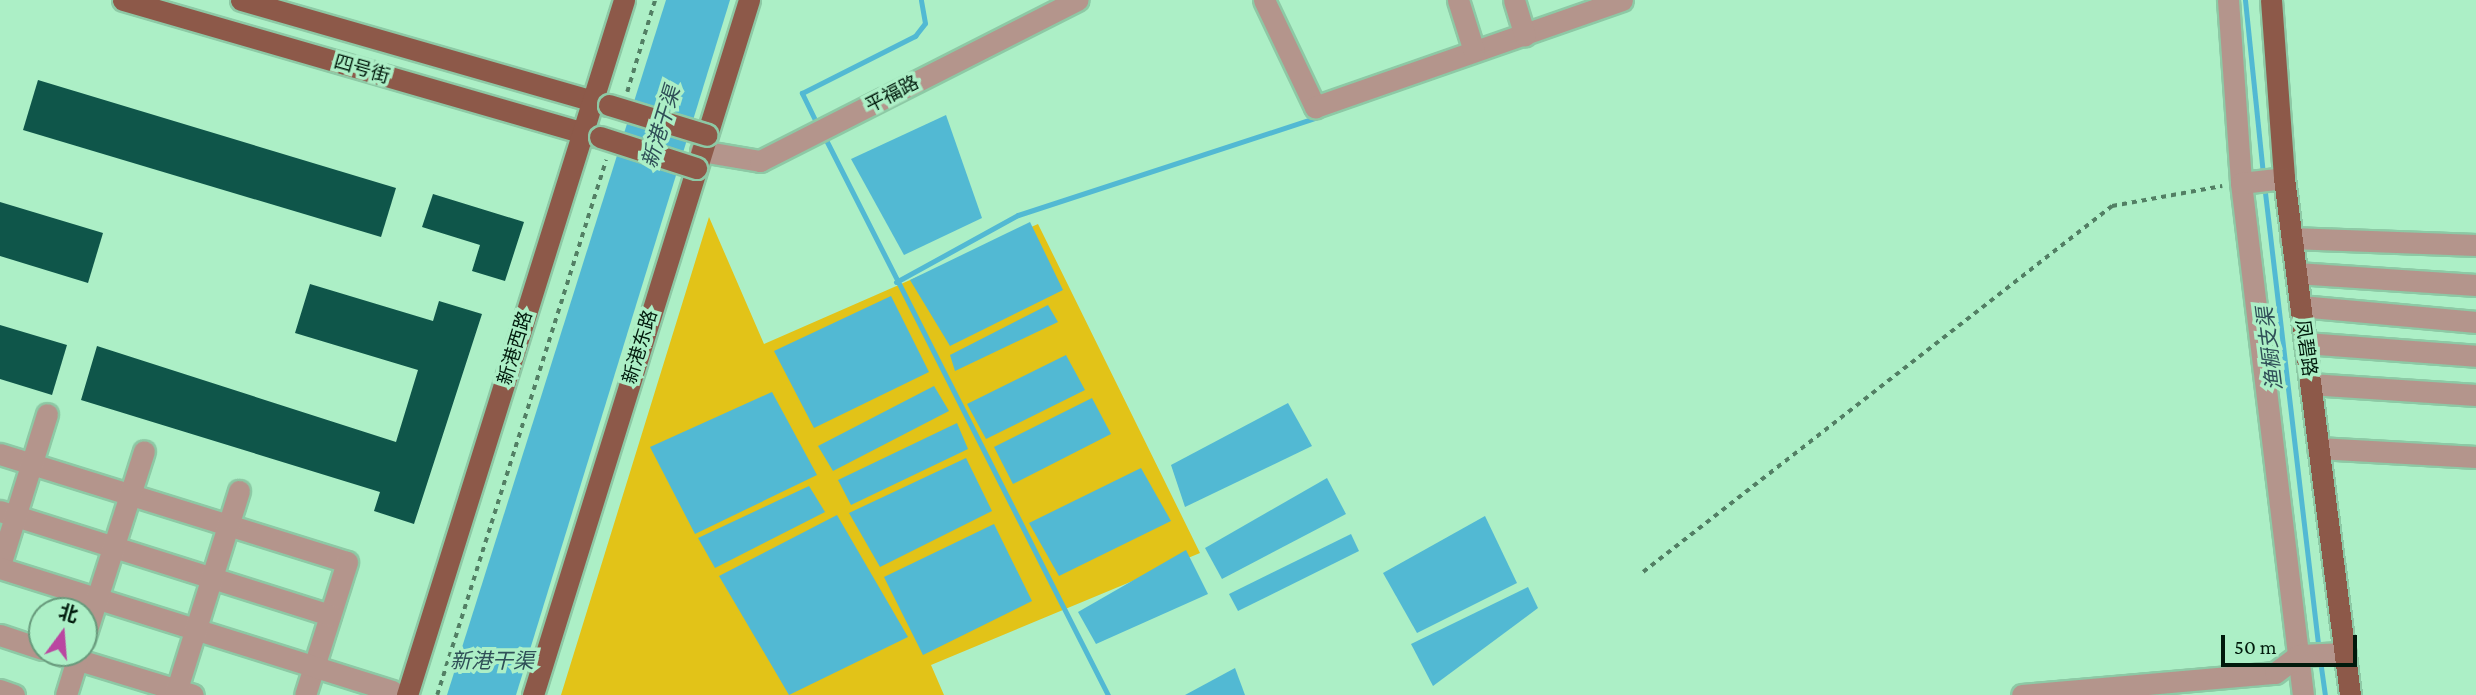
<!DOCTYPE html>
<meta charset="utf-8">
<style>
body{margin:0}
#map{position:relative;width:2476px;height:695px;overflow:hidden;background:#acefc6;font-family:"Crimson Pro","Noto Sans SC",serif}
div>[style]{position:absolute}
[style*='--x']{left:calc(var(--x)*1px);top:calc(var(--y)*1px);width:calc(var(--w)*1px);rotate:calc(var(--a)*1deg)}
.green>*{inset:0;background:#e2c318}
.water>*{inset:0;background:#52b9d3}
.stream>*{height:5px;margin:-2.5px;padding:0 2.5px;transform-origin:2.5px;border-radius:2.5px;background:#52b9d3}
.building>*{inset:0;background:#0f564a}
.path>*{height:3.5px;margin-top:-1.75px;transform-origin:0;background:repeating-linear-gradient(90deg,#527f64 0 5px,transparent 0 10px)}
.roads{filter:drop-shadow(2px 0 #8dc9a5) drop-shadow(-2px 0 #8dc9a5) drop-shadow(0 2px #8dc9a5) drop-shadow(0 -2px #8dc9a5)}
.minor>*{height:21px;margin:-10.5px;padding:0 10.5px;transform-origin:10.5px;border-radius:10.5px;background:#b4958c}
.major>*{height:21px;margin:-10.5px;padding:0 10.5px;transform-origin:10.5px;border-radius:10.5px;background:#8d5949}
.bridges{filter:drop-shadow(2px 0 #8dc9a5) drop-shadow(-2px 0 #8dc9a5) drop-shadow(0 2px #8dc9a5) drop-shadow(0 -2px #8dc9a5)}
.major-bridge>*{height:21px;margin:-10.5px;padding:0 10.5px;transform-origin:10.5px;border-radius:10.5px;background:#8d5949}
span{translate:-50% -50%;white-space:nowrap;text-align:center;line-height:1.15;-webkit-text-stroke:7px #acefc6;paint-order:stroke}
.street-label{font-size:19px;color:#011a0c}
.water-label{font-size:21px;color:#2f4f57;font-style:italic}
.north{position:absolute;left:28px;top:597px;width:70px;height:70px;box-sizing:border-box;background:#acefc6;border:2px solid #689a7c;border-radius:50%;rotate:16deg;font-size:19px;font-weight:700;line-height:28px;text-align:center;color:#011a0c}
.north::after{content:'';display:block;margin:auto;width:24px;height:32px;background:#ba47a1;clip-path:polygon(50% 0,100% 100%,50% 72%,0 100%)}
.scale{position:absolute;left:2221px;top:635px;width:136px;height:32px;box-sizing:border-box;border:4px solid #011a0c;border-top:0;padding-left:9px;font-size:21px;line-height:24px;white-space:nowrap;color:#011a0c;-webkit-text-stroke:5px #acefc6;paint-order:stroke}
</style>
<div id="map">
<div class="green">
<i style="clip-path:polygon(709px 217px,764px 344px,1038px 224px,1200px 553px,931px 665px,944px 695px,561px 695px)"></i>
</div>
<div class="water">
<i style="clip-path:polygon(666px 0,730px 0,516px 695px,447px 695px)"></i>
<i style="clip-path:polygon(946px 115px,982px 218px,904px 255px,851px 159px)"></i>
<i style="clip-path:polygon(1030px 222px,1063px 290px,950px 346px,910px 280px)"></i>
<i style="clip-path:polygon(891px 296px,929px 372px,814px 428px,774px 351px)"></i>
<i style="clip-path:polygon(1048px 305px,1058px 322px,955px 371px,950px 355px)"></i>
<i style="clip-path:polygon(1066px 355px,1085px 390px,986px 439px,967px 404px)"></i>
<i style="clip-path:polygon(934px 386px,949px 411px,833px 471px,818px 446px)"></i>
<i style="clip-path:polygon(772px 392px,817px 475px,695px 534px,650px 447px)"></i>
<i style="clip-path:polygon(1092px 398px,1111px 434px,1013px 484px,994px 447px)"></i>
<i style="clip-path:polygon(1288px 403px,1312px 446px,1185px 507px,1171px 465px)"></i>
<i style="clip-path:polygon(957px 423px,968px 449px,851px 505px,838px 480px)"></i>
<i style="clip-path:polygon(966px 458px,992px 511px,880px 567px,849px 513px)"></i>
<i style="clip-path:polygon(1141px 468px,1171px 521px,1059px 576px,1029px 523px)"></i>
<i style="clip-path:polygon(1327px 478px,1346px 514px,1222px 579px,1205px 548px)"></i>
<i style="clip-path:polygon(809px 486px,825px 512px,715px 568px,698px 538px)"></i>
<i style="clip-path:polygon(837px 515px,908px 637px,789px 695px,719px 576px)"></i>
<i style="clip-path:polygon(1485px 516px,1517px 583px,1417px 633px,1383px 573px)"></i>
<i style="clip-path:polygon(994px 524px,1032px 601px,923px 655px,884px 577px)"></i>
<i style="clip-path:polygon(1351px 534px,1359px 551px,1238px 611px,1229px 594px)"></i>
<i style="clip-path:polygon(1186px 550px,1208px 594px,1096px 644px,1078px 612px)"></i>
<i style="clip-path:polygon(1528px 587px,1538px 608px,1433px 686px,1411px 644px)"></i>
<i style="clip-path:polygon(1235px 668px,1245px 695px,1185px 695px)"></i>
</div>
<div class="stream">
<i style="--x:2245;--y:0;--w:175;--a:84.1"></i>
<i style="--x:818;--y:126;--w:37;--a:-116"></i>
<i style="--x:802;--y:93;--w:127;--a:-26.8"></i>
<i style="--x:915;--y:36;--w:16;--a:-52"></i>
<i style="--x:925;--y:23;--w:23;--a:-100"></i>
<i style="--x:823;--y:134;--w:629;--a:63.07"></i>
<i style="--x:2264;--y:184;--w:470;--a:83.3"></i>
<i style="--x:896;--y:282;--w:139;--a:-28.8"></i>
<i style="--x:1018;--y:215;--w:319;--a:-18.1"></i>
<i style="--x:2320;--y:660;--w:35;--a:82"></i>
</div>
<div class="building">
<i style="clip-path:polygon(38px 80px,396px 188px,381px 237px,23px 130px)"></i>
<i style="clip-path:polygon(433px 194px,524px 222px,505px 281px,472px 271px,480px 245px,422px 227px)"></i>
<i style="clip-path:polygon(0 202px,103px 233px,88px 283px,0 256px)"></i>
<i style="clip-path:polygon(310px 284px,433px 321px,439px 301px,482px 314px,414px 524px,374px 511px,380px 492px,81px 400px,97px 346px,396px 442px,418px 370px,295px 333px)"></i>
<i style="clip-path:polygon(0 325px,67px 345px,52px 395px,0 379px)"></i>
</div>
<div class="path">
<i style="--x:627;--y:92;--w:96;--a:-73.1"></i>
<i style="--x:1643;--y:572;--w:595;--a:-37.97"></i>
<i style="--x:2112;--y:206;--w:112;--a:-10.3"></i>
<i style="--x:437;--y:695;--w:561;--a:-72.47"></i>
</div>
<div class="roads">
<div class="minor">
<i style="--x:1264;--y:0;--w:119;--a:64.5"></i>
<i style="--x:1315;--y:107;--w:325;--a:-19.2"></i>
<i style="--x:1458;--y:0;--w:53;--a:72.6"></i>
<i style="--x:1514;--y:0;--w:37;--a:73"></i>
<i style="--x:2228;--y:0;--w:183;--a:85.9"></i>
<i style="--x:2241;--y:183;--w:516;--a:83.1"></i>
<i style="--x:701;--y:151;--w:60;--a:9.6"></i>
<i style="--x:760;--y:161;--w:356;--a:-26.9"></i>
<i style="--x:2241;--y:183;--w:43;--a:-6.6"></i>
<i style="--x:2291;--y:238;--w:185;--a:2.2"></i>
<i style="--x:2296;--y:273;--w:180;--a:3.8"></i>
<i style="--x:2300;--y:306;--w:177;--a:5.2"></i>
<i style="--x:2305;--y:343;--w:171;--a:4.3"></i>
<i style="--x:2310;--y:384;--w:166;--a:3.8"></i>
<i style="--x:2318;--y:448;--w:158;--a:3.3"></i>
<i style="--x:0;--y:454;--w:363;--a:17.3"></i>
<i style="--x:347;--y:562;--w:139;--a:107.5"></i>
<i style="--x:0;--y:511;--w:346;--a:17.5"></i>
<i style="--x:0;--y:565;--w:158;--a:-72.7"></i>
<i style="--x:0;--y:568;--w:411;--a:17.4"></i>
<i style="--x:0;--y:635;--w:44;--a:18.4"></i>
<i style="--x:84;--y:639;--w:197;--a:-72.3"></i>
<i style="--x:56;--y:653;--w:143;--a:17"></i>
<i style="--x:0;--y:690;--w:15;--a:20"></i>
<i style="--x:66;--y:695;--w:44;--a:-72.8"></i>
<i style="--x:175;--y:695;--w:214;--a:-72.6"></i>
<i style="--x:2022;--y:695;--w:254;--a:-5"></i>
<i style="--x:2275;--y:673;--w:30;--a:-37"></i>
<i style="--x:2299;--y:655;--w:46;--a:-2.5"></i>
</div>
<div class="major">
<i style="--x:123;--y:0;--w:491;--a:16.1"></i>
<i style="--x:241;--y:0;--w:381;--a:16"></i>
<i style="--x:2271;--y:0;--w:178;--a:85.8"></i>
<i style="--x:2284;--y:178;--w:521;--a:82.72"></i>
<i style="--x:407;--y:695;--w:728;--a:-72.66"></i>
<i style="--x:533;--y:695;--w:728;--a:-72.74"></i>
</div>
</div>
<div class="bridges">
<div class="major-bridge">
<i style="--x:609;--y:105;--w:102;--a:17"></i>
<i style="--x:600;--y:137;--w:101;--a:17.9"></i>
</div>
</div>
<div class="street-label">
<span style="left:362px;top:69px;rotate:16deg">四号街</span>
<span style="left:892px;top:94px;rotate:-27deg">平福路</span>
<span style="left:640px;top:347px;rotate:-73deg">新港东路</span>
<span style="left:515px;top:348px;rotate:-73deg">新港西路</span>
<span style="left:2306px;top:348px;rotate:82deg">凤碧路</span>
</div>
<div class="water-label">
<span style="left:661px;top:127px;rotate:-73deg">新港干渠</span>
<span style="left:2270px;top:349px;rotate:-97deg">渔橱支渠</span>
<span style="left:492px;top:661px">新港干渠</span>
</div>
<div class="north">北</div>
<div class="scale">50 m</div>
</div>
